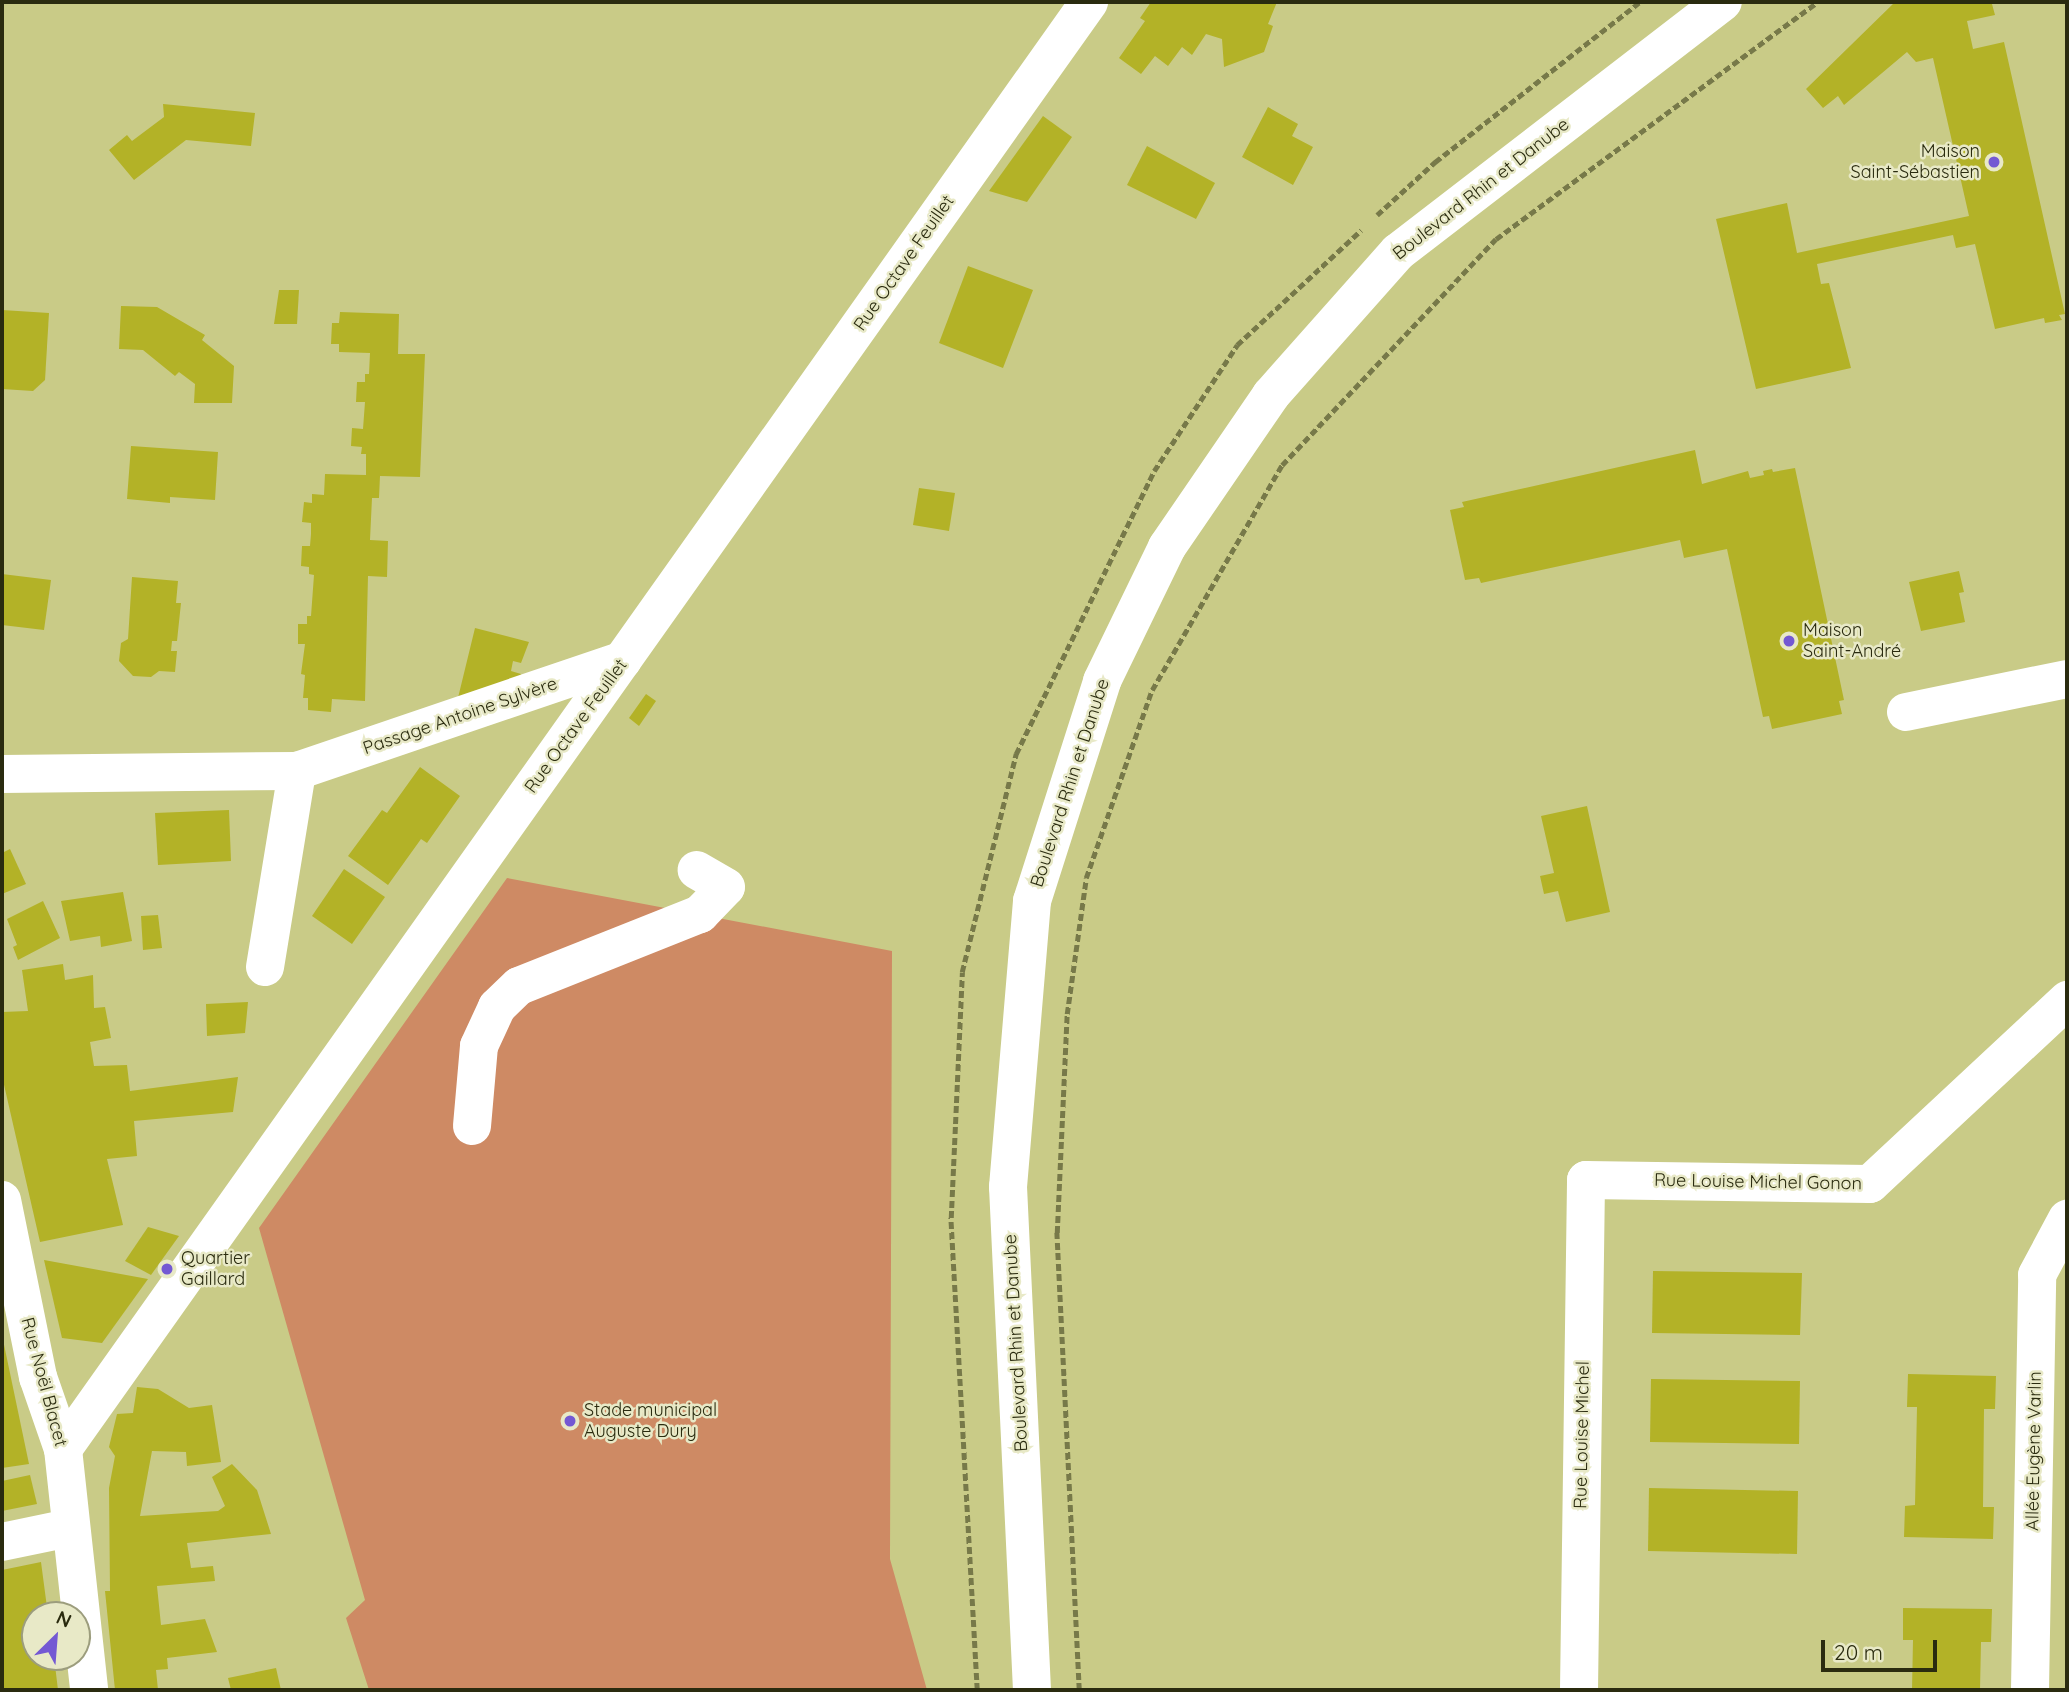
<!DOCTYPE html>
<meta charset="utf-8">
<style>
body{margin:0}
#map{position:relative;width:2069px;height:1692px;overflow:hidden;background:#c9cb87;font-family:Quicksand,sans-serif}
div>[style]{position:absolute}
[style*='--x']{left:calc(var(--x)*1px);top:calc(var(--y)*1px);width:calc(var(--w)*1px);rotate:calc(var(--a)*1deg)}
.green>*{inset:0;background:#ce8a64}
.building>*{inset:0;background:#b3b227}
.path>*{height:4.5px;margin-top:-2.25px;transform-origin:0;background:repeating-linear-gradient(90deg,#777949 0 7px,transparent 0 10.5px)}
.minor>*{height:38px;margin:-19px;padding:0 19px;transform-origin:19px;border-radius:19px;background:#fff}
.dots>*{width:19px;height:19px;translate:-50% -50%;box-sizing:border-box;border:4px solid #e8e9c7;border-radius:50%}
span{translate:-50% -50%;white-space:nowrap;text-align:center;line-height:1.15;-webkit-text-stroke:5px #e8e9c7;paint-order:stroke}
.poi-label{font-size:18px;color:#2a2b0f}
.right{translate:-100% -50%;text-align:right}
.left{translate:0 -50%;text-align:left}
.street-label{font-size:18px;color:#2a2b0f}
.frame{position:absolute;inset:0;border:4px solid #2a2b0f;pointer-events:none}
.north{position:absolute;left:21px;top:1601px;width:70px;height:70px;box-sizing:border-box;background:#e8e9c7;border:2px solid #9c9d7d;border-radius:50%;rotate:25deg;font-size:19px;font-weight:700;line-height:28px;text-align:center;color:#2a2b0f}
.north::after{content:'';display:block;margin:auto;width:24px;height:32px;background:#7459d3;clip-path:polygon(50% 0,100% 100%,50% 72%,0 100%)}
.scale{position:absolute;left:1821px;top:1640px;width:116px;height:32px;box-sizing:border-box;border:4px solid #2a2b0f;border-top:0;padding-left:9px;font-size:21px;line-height:24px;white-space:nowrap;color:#2a2b0f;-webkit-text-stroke:5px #e8e9c7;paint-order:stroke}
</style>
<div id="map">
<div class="green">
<i style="clip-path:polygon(507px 878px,892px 951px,890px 1559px,927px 1690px,369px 1690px,346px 1618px,365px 1600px,259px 1228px)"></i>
</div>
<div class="building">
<i style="clip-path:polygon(1151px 2px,1277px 2px,1268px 24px,1273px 26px,1264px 52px,1224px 67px,1222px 39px,1206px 34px,1192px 55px,1182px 47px,1168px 66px,1155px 56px,1141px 74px,1119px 58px,1145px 21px,1140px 18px)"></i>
<i style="clip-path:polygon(1895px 2px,1998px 2px,1992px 4px,1995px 15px,1967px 21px,1973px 49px,2004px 42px,2065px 314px,2059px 315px,2062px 320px,2045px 323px,2044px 318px,1995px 329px,1975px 244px,1956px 248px,1953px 235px,1817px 264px,1821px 284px,1829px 283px,1851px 368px,1756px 389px,1716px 219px,1787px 203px,1797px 253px,1969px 216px,1933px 58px,1916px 62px,1907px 52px,1844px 105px,1838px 96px,1823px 108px,1806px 89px)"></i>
<i style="clip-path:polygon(163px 104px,255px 113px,251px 146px,186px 140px,134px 180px,109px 150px,127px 135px,132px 141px,164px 117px)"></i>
<i style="clip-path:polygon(1268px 107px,1298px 124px,1292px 136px,1313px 147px,1293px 185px,1242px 157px)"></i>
<i style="clip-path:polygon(1043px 116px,1072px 137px,1027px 202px,989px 191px)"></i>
<i style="clip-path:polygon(1147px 146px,1215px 183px,1196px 219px,1127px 185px)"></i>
<i style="clip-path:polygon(968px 266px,1033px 290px,1003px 368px,939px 343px)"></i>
<i style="clip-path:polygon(279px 290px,299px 290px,297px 324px,274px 324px)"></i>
<i style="clip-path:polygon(121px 306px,157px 307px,205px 335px,202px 340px,234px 366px,232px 403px,194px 403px,195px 384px,179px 372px,175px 376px,143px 350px,119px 349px)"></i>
<i style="clip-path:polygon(2px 310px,49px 313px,45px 380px,33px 391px,2px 389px)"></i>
<i style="clip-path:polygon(340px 312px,399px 314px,398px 354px,425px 354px,420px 477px,380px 476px,379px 498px,372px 498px,370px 540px,388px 541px,387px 577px,368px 576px,365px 701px,332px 699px,331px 712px,308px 710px,308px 698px,303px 698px,305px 675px,301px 674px,305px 644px,298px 644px,298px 624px,307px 624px,307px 616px,311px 616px,314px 575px,309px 574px,309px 567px,301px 566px,302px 546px,310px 546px,311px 534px,311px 523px,302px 522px,304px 502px,312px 503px,312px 494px,324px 495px,325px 474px,366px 475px,366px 454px,361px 454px,362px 447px,351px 446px,352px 428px,363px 429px,365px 402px,356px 402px,357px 382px,365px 382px,365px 374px,369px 374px,370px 353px,339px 352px,339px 344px,331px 344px,332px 323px,339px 323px)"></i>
<i style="clip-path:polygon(131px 446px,218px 452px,215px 500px,170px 497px,170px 503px,127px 499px)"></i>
<i style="clip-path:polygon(1695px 450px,1702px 484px,1748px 471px,1750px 478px,1764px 475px,1763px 471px,1772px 469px,1773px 472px,1795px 468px,1844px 700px,1839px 701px,1842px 714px,1772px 729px,1769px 716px,1763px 717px,1727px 549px,1684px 558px,1680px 540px,1481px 583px,1479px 578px,1465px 580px,1450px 510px,1464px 507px,1462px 502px)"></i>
<i style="clip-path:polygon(919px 488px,955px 493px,949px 531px,913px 525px)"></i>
<i style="clip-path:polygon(1959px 571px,1964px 592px,1959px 593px,1965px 622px,1921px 631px,1909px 582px)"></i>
<i style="clip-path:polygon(2px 574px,51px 580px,44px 630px,2px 625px)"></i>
<i style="clip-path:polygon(132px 577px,178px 581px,176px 603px,181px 603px,177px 641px,172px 641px,171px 651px,177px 651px,175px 672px,159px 671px,151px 677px,133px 676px,119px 661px,121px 643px,128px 639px)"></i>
<i style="clip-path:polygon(475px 628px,529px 642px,521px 663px,513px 661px,511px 671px,521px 674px,518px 685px,456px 706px)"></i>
<i style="clip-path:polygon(646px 694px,656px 701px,639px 726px,629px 718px)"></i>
<i style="clip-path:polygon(420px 767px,460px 796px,427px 843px,421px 839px,388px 885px,348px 856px,382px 810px,387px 813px)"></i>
<i style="clip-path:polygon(1587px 806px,1610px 912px,1566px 922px,1558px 891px,1544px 894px,1540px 876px,1554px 873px,1541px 816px)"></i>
<i style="clip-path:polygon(229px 810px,231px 861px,158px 865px,155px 813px)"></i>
<i style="clip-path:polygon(10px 849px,26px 884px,2px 894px,2px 853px)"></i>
<i style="clip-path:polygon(344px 869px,385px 897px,352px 944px,312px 916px)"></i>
<i style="clip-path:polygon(123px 892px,132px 941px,101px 947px,100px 936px,70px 941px,61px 901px)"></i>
<i style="clip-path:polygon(43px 901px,60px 938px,18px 960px,13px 947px,17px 945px,7px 919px)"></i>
<i style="clip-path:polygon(158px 915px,162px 948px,143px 950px,141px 916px)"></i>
<i style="clip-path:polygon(63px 964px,65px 980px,93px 975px,94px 1008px,105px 1007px,111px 1038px,90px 1042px,94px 1066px,127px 1065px,130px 1091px,238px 1077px,233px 1112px,134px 1121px,137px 1156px,107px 1159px,123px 1225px,40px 1242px,2px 1076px,2px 1012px,28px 1011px,22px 970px)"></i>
<i style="clip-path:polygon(248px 1002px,245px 1033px,207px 1036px,206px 1004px)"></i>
<i style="clip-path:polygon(148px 1227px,179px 1236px,151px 1275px,125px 1261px)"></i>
<i style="clip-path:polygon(44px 1260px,148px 1279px,102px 1343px,62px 1338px)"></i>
<i style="clip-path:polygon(1653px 1271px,1802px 1273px,1800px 1335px,1652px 1333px)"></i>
<i style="clip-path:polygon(2px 1335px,29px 1464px,2px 1468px)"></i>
<i style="clip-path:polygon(1908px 1374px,1996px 1376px,1995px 1409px,1984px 1409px,1983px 1507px,1994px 1507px,1993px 1539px,1904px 1537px,1905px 1506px,1915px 1505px,1917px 1407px,1907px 1407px)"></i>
<i style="clip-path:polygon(1651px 1379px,1800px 1381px,1799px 1444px,1650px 1442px)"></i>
<i style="clip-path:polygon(137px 1387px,158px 1389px,189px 1408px,212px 1405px,221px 1462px,187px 1466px,186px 1452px,152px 1451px,140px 1516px,218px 1511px,225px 1506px,212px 1477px,232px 1464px,257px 1490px,271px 1534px,187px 1543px,191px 1568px,213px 1566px,215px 1581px,157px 1586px,161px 1625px,205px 1619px,217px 1652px,167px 1658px,168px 1669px,156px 1670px,158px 1690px,115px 1690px,105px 1591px,110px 1591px,109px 1488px,115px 1456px,109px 1447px,117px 1414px,133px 1413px)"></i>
<i style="clip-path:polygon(30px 1475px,37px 1504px,2px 1511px,2px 1481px)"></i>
<i style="clip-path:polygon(1649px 1488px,1798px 1491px,1797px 1554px,1648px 1551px)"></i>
<i style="clip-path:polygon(41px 1562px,48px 1615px,35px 1615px,35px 1657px,54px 1657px,58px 1690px,2px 1690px,2px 1570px)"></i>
<i style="clip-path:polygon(1903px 1608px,1992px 1609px,1991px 1642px,1981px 1642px,1980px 1690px,1912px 1690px,1913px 1640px,1903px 1640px)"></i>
<i style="clip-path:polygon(276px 1668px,281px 1690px,231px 1690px,228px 1678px)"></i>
</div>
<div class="path">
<i style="--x:1377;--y:215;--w:79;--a:-42.4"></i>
<i style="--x:1435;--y:162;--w:260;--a:-38"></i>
<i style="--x:977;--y:1690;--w:473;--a:-93.2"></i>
<i style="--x:951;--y:1218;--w:246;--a:-87.4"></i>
<i style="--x:962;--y:972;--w:225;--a:-76.1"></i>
<i style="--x:1016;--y:754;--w:315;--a:-64"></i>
<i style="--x:1154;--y:471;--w:151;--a:-56.6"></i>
<i style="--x:1237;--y:345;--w:169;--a:-42.8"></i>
<i style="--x:1079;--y:1690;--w:458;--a:-92.8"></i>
<i style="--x:1057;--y:1233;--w:219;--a:-87.4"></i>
<i style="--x:1067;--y:1014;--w:137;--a:-82"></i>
<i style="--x:1086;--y:878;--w:199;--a:-70.7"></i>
<i style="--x:1152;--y:690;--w:260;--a:-60"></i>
<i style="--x:1282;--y:465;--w:311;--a:-46.6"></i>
<i style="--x:1496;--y:239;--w:399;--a:-36.4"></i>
</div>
<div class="minor">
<i style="--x:1906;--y:712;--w:164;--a:-11.6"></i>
<i style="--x:2;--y:774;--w:295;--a:-0.6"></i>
<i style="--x:297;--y:771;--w:344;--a:-18.8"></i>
<i style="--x:265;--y:967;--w:199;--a:-80.7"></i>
<i style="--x:472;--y:1126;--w:80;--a:-85"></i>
<i style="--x:479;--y:1046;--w:43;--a:-65.2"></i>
<i style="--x:497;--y:1007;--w:30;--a:-44"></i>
<i style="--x:519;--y:986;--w:195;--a:-21.7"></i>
<i style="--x:700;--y:914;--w:37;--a:-46"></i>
<i style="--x:726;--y:887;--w:34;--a:-150"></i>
<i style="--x:2;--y:1200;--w:181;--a:78.5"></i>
<i style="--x:38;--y:1377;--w:76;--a:70.9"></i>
<i style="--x:63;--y:1449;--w:242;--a:83.8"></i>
<i style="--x:63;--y:1449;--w:1774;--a:-54.66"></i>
<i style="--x:2;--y:1542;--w:68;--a:-11.8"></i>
<i style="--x:1032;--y:1690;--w:504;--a:-92.73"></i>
<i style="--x:1008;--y:1187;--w:287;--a:-85.2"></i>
<i style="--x:1032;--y:901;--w:231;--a:-72.3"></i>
<i style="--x:1102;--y:681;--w:149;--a:-64.1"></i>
<i style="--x:1167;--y:547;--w:184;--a:-55.6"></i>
<i style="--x:1271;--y:395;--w:191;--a:-48.4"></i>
<i style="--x:1398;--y:252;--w:410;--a:-37.6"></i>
<i style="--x:1579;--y:1690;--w:510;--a:-89.21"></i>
<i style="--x:1586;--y:1180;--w:284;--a:0.8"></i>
<i style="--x:1870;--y:1184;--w:270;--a:-43"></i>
<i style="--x:2030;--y:1690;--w:415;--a:-89"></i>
<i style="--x:2037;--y:1275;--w:64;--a:-61.8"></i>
</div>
<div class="dots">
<i style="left:1994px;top:162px;background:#7459d3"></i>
<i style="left:1789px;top:641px;background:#7459d3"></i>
<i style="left:167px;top:1269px;background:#7459d3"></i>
<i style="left:570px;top:1421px;background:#7459d3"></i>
</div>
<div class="poi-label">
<span class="right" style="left:1980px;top:162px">Maison<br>Saint-Sébastien</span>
<span class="left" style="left:1803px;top:641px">Maison<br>Saint-André</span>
<span class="left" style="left:181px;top:1269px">Quartier<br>Gaillard</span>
<span class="left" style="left:584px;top:1421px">Stade municipal<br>Auguste Dury</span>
</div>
<div class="street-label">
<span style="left:1481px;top:189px;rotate:-38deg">Boulevard Rhin et Danube</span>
<span style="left:904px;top:263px;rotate:-55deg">Rue Octave Feuillet</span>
<span style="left:460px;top:716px;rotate:-19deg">Passage Antoine Sylvère</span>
<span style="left:576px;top:726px;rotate:-54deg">Rue Octave Feuillet</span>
<span style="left:1070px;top:783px;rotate:-72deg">Boulevard Rhin et Danube</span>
<span style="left:1758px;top:1182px;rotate:1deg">Rue Louise Michel Gonon</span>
<span style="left:1016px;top:1343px;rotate:-93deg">Boulevard Rhin et Danube</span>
<span style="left:44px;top:1382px;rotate:75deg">Rue Noël Blacet</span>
<span style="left:1582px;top:1435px;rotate:-89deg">Rue Louise Michel</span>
<span style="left:2034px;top:1451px;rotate:-89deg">Allée Eugène Varlin</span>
</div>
<div class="frame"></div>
<div class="north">N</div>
<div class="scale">20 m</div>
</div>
